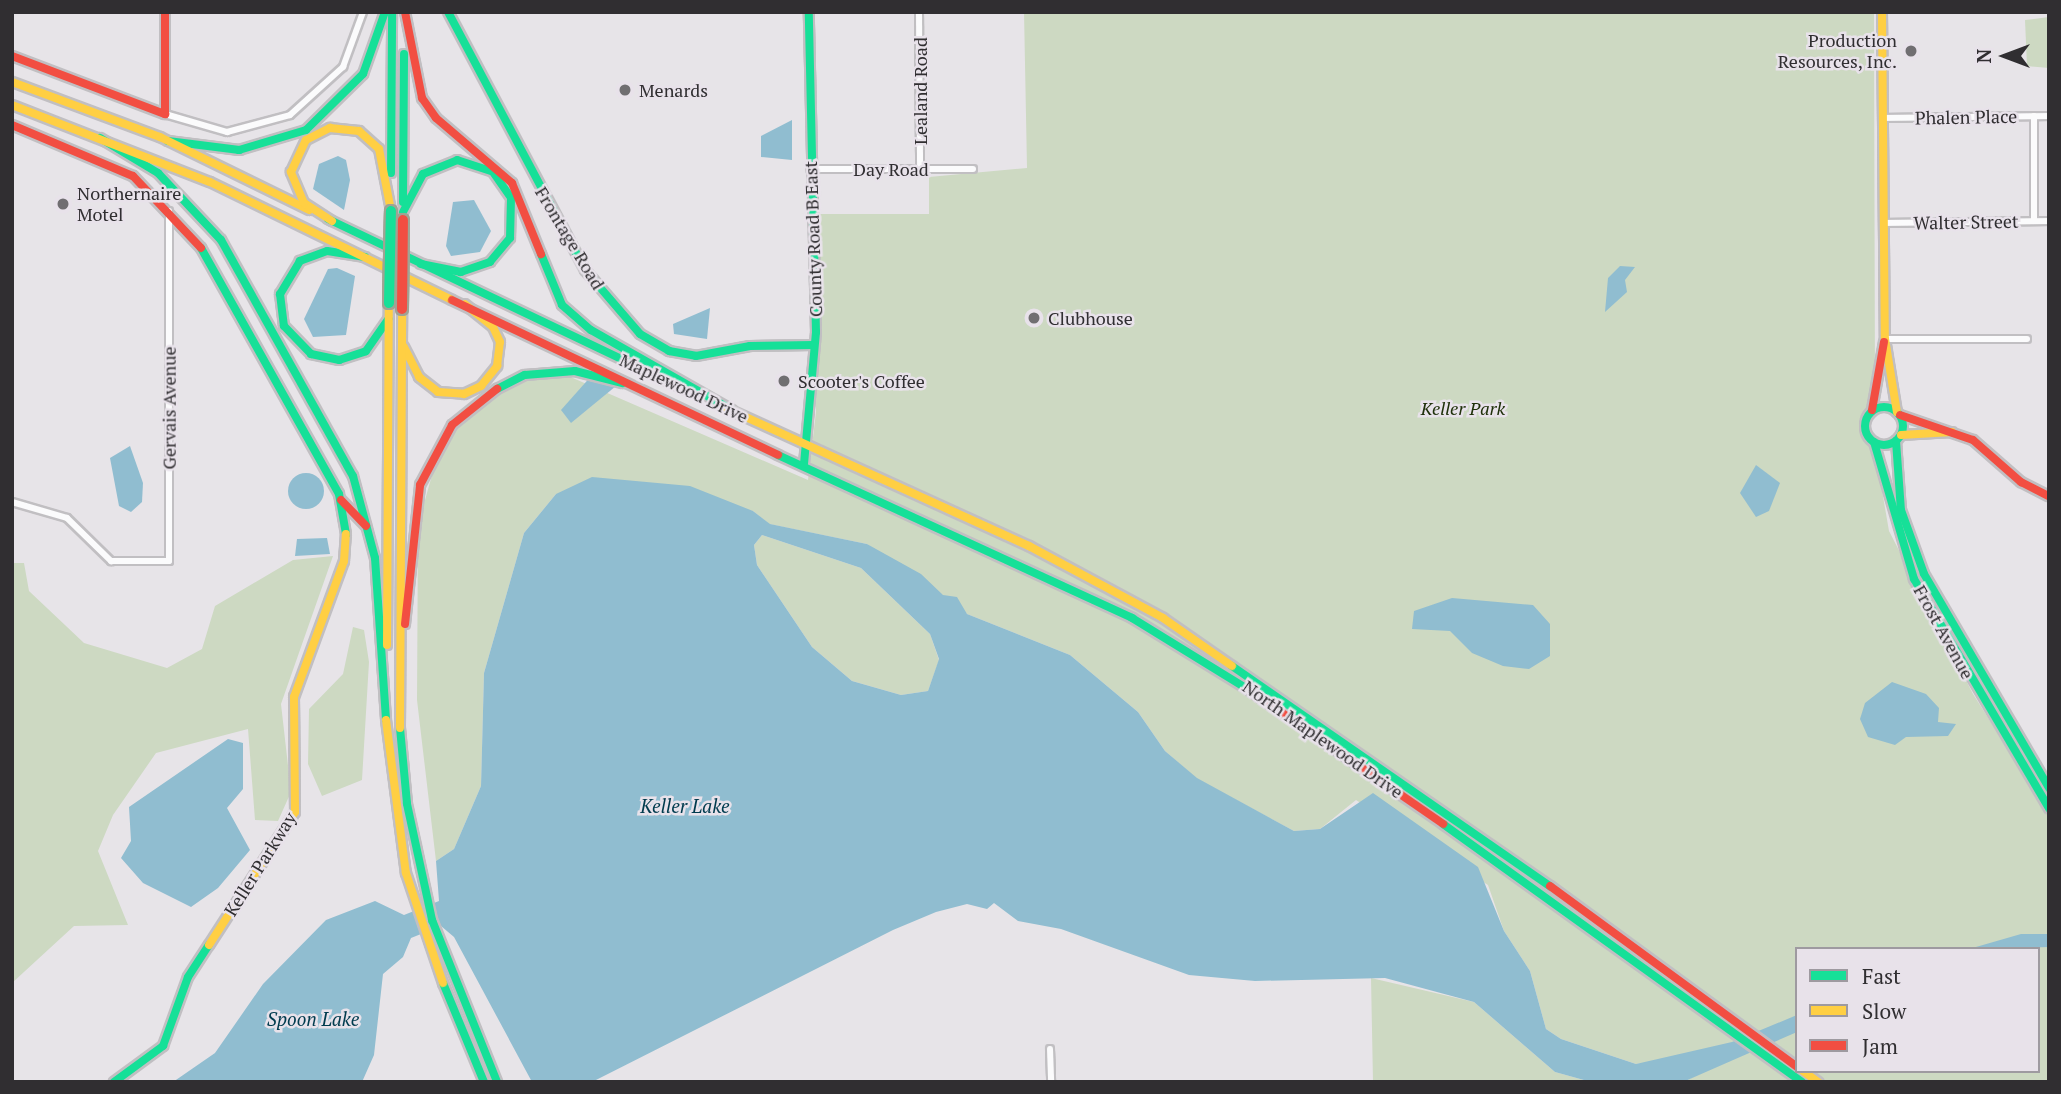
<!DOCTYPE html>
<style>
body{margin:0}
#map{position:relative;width:2061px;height:1094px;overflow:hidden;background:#e7e4e8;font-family:"PT Serif",serif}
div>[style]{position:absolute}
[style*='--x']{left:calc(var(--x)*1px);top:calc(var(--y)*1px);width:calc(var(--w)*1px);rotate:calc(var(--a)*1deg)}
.green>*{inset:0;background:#cdd9c2}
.water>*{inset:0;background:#90bdd0}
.round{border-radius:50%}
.roads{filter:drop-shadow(2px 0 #c1bfc2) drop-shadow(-2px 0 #c1bfc2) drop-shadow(0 2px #c1bfc2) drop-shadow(0 -2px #c1bfc2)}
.street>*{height:6px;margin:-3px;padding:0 3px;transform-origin:3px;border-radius:3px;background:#fbfbfc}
.fast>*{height:8px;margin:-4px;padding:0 4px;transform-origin:4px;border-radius:4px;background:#16e098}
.fast>.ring{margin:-4px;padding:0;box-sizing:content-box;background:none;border:8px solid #16e098;border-radius:50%}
.slow>*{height:8px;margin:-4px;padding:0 4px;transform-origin:4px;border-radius:4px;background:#ffcf43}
.jam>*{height:8px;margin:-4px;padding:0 4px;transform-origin:4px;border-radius:4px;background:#f24e42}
.bridges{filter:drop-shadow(2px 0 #a0a394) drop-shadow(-2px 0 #a0a394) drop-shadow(0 2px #a0a394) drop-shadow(0 -2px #a0a394)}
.fast-bridge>*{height:10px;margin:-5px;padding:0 5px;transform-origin:5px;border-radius:5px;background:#16e098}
.jam-bridge>*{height:10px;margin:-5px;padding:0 5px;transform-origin:5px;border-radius:5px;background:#f24e42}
.dots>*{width:19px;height:19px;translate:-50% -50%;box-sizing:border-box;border:4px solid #e8e2ea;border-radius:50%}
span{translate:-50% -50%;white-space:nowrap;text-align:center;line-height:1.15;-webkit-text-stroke:5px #e8e2ea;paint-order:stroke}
.poi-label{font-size:18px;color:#302e31}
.right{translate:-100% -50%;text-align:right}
.left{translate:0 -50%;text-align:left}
.street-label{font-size:18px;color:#302e31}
.park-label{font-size:18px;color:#20310b;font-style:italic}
.water-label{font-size:19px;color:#003b4e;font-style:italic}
.frame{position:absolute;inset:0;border:14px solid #302e31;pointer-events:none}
.legend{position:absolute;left:1795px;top:947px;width:245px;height:126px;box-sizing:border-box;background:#e8e2ea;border:2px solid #9e9aa0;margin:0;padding:9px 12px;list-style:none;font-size:21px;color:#302e31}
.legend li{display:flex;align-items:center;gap:14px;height:35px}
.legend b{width:35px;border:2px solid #9e9aa0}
.north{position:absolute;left:1970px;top:21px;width:70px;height:70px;-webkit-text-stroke:5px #e8e2ea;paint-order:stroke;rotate:270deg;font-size:19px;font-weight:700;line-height:28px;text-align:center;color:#302e31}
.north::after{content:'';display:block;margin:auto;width:24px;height:32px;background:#302e31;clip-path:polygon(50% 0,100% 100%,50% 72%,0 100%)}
</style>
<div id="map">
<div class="green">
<i style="clip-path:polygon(evenodd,1024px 12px,1874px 12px,1875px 396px,1861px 434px,1875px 450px,1889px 531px,1973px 694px,2049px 814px,2049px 1082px,1683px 1082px,1746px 1051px,1636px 1064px,1561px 1039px,1546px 1029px,1530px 971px,1504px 931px,1488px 885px,1356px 800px,1320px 829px,1294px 831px,1197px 779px,1165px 751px,1138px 712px,1070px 655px,967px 614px,867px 544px,769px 524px,753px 511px,556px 494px,524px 533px,484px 673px,481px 786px,454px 849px,436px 861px,417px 700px,418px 525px,443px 436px,507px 381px,559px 372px,808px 480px,816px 412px,814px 214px,929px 214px,929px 177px,1027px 168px,1024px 12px,1797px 949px,2038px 949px,2038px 1071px,1797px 1071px,1797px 949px)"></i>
<i style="clip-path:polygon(2049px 17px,2049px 68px,2027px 66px,2025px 20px)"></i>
<i style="clip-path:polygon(762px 535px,861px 568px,930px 634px,939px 660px,928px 691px,901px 695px,852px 681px,812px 647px,757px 565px,754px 545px)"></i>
<i style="clip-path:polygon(333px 556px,281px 704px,291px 792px,278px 821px,255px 820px,248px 729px,156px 753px,113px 815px,98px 851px,128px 925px,74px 926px,12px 983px,12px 563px,24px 563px,29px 591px,84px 643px,167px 668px,202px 649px,215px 606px,293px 560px)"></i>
<i style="clip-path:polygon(353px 627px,364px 630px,369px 662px,362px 780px,322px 796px,308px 764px,309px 709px,343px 674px)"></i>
<i style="clip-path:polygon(1371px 978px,1474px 1002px,1555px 1072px,1591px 1082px,1373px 1082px)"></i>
</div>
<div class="water">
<i style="clip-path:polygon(792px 120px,792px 160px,761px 157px,761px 136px)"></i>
<i style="clip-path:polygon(338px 156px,346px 160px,350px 180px,344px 210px,313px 189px,319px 164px)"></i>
<i style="clip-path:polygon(474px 200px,491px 231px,480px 252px,451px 256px,446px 246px,453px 202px)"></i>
<i style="clip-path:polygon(1635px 267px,1625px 280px,1627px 292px,1605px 312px,1608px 278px,1620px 266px)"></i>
<i style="clip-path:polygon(337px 268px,355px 276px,346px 335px,313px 337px,304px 319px,328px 269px)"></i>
<i style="clip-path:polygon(710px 308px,707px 339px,674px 334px,673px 324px)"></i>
<i style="clip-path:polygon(593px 374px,616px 386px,571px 423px,561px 410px)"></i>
<i style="clip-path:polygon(130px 446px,143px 483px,142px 502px,131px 512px,119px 506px,110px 458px)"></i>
<i style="clip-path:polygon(1756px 465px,1780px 483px,1769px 511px,1756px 517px,1740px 493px)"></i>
<i class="round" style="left:288px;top:473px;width:36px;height:36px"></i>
<i style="clip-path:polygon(evenodd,592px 477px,690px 486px,753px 511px,770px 524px,867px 544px,921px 574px,943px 595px,957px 597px,967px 614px,1070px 655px,1138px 712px,1165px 751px,1197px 778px,1294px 831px,1320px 829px,1373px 793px,1478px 867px,1504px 931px,1530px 971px,1546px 1029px,1561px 1039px,1636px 1064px,1732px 1042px,1797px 1015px,1797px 1032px,1683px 1082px,1591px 1082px,1555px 1072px,1474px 1002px,1385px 978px,1255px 981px,1189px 975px,1061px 929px,1018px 921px,994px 903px,987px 909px,967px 904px,936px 912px,893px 930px,592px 1082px,532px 1082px,454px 937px,441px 926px,411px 938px,403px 957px,383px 974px,374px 1055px,362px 1082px,173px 1082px,215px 1053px,263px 984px,326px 920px,375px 901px,404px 915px,439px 901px,436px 861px,454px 849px,481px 786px,484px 673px,524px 533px,556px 494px,592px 477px,762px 535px,861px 568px,930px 634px,939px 659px,928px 691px,901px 695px,852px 681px,812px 647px,757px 565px,754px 545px,762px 535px)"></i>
<i style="clip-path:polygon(327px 538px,330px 554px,295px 556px,297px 539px)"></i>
<i style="clip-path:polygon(1452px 598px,1533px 605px,1550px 624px,1550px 656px,1529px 669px,1503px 666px,1472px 653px,1450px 631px,1412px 629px,1414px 611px)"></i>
<i style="clip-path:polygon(1892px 682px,1926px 694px,1939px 708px,1938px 722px,1956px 724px,1948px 736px,1906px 737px,1895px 745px,1868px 737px,1860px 719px,1865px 703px)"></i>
<i style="clip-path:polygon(228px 739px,243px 743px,243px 789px,227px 808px,250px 850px,218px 888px,191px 907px,143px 883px,121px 858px,131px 841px,129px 807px)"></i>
<i style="clip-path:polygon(2021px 934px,2049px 934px,2049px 947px,1969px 949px)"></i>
</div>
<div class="roads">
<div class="street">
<i style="--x:919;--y:12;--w:157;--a:89.6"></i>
<i style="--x:165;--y:114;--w:65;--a:16.2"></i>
<i style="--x:227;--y:132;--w:65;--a:-15.1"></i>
<i style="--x:290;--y:115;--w:72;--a:-42.2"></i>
<i style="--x:343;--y:67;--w:59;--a:-70"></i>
<i style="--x:2034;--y:116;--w:105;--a:90"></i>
<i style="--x:1883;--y:118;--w:166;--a:-0.7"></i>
<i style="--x:810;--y:169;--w:163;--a:0"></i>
<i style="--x:1884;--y:223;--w:165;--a:-0.7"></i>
<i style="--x:1885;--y:339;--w:142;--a:0"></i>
<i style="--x:12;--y:502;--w:57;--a:16.2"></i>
<i style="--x:67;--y:518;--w:62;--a:44.3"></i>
<i style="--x:111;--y:561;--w:58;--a:0"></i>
<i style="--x:169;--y:561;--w:350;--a:-90"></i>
<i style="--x:1050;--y:1049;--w:33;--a:88"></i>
</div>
<div class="fast">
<i style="--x:448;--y:12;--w:292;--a:62"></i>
<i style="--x:585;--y:270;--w:84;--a:49.3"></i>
<i style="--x:640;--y:334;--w:34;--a:30"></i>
<i style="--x:669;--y:351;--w:27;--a:10"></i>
<i style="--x:696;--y:356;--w:55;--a:-10.5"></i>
<i style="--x:750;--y:346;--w:63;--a:-0.9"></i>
<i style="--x:100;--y:138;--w:68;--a:31.1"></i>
<i style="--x:158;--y:173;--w:92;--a:46.8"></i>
<i style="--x:221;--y:240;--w:270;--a:60.8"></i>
<i style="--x:353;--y:476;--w:85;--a:75"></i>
<i style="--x:375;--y:558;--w:162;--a:86.1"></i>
<i style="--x:168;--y:141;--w:72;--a:7.2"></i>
<i style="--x:239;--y:150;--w:70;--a:-16.6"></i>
<i style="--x:306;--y:130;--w:80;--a:-44.5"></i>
<i style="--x:363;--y:74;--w:66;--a:-70.5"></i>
<i style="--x:391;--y:173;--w:161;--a:-89.6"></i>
<i style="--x:403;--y:202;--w:148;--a:-89.6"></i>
<i style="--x:403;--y:212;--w:43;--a:-62.2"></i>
<i style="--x:423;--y:174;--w:37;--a:-22"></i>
<i style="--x:457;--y:160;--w:38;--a:18"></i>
<i style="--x:493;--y:172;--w:32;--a:55"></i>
<i style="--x:511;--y:198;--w:40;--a:91.4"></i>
<i style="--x:510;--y:238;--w:31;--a:130"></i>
<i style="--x:490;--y:262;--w:31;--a:161"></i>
<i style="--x:461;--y:272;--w:41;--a:-168.7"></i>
<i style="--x:328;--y:219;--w:395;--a:25.5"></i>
<i style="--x:201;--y:248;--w:282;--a:60.7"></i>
<i style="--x:339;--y:494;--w:41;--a:80.1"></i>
<i style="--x:541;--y:254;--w:55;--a:67.6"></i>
<i style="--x:562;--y:305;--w:38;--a:41"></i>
<i style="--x:591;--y:330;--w:162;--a:29.6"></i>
<i style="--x:365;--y:257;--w:38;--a:-171"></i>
<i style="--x:327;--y:251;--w:29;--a:160"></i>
<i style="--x:300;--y:261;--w:39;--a:121"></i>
<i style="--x:280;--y:294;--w:32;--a:83"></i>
<i style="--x:284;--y:326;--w:39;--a:46"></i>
<i style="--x:311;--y:354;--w:29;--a:12"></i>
<i style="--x:339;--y:360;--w:28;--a:-18"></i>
<i style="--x:366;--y:351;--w:39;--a:-55"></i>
<i style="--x:497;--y:389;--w:31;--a:-27"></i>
<i style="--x:525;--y:375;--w:50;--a:-4.6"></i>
<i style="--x:575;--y:371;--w:49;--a:14.3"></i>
<i class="ring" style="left:1865px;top:407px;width:30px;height:30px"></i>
<i style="--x:1896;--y:441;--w:69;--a:85.9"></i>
<i style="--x:1901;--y:510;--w:68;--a:70.2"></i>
<i style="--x:1924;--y:574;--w:248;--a:59.7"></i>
<i style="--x:1874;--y:442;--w:143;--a:73.7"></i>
<i style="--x:1914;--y:579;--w:266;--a:59.5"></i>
<i style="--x:778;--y:455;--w:390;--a:24.7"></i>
<i style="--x:1132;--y:618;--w:137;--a:31.6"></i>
<i style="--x:804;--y:464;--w:133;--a:-84.8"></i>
<i style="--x:816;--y:332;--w:320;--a:-91.3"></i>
<i style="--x:1232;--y:666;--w:387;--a:34.7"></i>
<i style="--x:400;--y:728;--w:76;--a:84.7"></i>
<i style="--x:407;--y:804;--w:119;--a:77.8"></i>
<i style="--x:432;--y:920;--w:175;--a:68.1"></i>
<i style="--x:1443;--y:824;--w:442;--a:35.7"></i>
<i style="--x:443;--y:983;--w:107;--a:67.5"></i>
<i style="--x:114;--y:1082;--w:61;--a:-36.3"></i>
<i style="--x:163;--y:1046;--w:73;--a:-70.1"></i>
<i style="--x:188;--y:977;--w:38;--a:-57"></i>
</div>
<div class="slow">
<i style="--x:1882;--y:12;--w:327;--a:89.5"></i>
<i style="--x:1885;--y:339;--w:74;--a:80.7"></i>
<i style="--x:12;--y:82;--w:158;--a:20.4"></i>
<i style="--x:160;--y:137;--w:166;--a:26.1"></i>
<i style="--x:12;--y:105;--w:212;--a:21.3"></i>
<i style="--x:210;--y:182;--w:269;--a:26"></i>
<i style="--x:332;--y:221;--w:33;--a:-147"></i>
<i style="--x:304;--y:203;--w:34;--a:-113"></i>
<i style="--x:291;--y:172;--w:35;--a:-65"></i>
<i style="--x:306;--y:140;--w:27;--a:-27"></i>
<i style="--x:330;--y:128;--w:29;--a:6"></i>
<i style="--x:359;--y:131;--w:27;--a:42"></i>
<i style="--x:379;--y:149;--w:63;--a:79"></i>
<i style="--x:404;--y:347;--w:34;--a:63"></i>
<i style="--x:419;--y:377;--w:24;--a:38"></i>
<i style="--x:438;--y:392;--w:26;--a:4"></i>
<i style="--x:464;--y:394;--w:19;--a:-25"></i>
<i style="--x:481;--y:386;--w:26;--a:-51"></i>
<i style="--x:497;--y:366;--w:24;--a:-83"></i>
<i style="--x:500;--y:342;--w:17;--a:-115"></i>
<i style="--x:493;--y:327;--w:36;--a:-141"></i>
<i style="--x:726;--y:408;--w:333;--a:24.5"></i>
<i style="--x:1029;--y:546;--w:152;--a:28.2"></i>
<i style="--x:1163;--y:618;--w:84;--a:34.8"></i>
<i style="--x:1901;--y:435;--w:51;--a:-3.4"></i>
<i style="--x:387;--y:645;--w:342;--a:-89.7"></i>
<i style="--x:386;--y:720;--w:154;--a:82.6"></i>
<i style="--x:406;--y:873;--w:116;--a:71.4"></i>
<i style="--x:400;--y:728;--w:419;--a:-89.7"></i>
<i style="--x:209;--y:945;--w:158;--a:-57.1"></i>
<i style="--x:295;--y:812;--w:115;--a:-90.5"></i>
<i style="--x:294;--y:697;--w:145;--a:-69.8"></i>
<i style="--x:344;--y:561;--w:27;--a:-86"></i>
<i style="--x:1803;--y:1071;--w:19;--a:36"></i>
</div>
<div class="jam">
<i style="--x:405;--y:12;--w:88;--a:78.8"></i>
<i style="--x:422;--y:98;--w:24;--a:55"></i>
<i style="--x:436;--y:118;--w:100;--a:40.5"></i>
<i style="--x:512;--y:183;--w:77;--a:67.8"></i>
<i style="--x:12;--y:56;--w:164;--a:20.8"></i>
<i style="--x:165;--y:114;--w:102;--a:-90"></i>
<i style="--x:12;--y:125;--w:131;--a:22.9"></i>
<i style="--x:133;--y:176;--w:99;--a:46.6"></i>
<i style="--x:452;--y:300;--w:361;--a:25.4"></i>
<i style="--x:1872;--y:410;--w:69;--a:-80"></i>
<i style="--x:1900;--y:415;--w:77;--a:18.9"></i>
<i style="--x:1973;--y:440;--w:64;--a:41.2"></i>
<i style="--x:2021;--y:482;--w:31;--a:27"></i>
<i style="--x:341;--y:500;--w:36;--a:46"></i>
<i style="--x:405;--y:624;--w:140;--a:-83.8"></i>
<i style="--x:420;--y:485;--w:68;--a:-61.9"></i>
<i style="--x:452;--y:425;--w:58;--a:-38.7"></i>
<i style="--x:1249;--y:690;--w:236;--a:34.6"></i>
<i style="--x:1550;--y:886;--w:306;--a:36.2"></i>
</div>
</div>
<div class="bridges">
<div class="fast-bridge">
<i style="--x:389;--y:303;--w:92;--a:-88.8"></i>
</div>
<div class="jam-bridge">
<i style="--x:402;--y:309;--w:89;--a:-89.4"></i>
</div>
</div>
<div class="dots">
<i style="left:1911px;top:51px;background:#706e71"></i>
<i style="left:625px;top:90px;background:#706e71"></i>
<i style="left:63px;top:204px;background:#706e71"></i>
<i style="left:1034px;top:318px;background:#706e71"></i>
<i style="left:784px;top:381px;background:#706e71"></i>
</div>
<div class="poi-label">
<span class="right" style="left:1897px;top:51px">Production<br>Resources, Inc.</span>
<span class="left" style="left:639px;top:90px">Menards</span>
<span class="left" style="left:77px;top:204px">Northernaire<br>Motel</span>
<span class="left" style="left:1048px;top:318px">Clubhouse</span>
<span class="left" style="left:798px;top:381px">Scooter's Coffee</span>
</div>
<div class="street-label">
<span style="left:920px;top:91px;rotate:-90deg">Lealand Road</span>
<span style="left:1966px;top:117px;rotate:-1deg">Phalen Place</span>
<span style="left:891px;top:169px">Day Road</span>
<span style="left:1966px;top:222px;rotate:-1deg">Walter Street</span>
<span style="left:570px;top:238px;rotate:59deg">Frontage Road</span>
<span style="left:813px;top:239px;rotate:-92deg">County Road B East</span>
<span style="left:684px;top:388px;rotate:25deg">Maplewood Drive</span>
<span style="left:169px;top:408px;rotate:-90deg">Gervais Avenue</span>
<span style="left:1944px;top:632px;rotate:61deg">Frost Avenue</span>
<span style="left:1323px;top:739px;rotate:35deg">North Maplewood Drive</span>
<span style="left:260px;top:864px;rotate:-58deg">Keller Parkway</span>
</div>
<div class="park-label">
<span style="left:1463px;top:408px">Keller Park</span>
</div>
<div class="water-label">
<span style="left:685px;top:806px">Keller Lake</span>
<span style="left:313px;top:1019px">Spoon Lake</span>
</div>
<div class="frame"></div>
<ul class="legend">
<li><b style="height:9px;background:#16e098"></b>Fast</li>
<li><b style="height:9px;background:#ffcf43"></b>Slow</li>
<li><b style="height:9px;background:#f24e42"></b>Jam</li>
</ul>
<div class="north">N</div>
</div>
